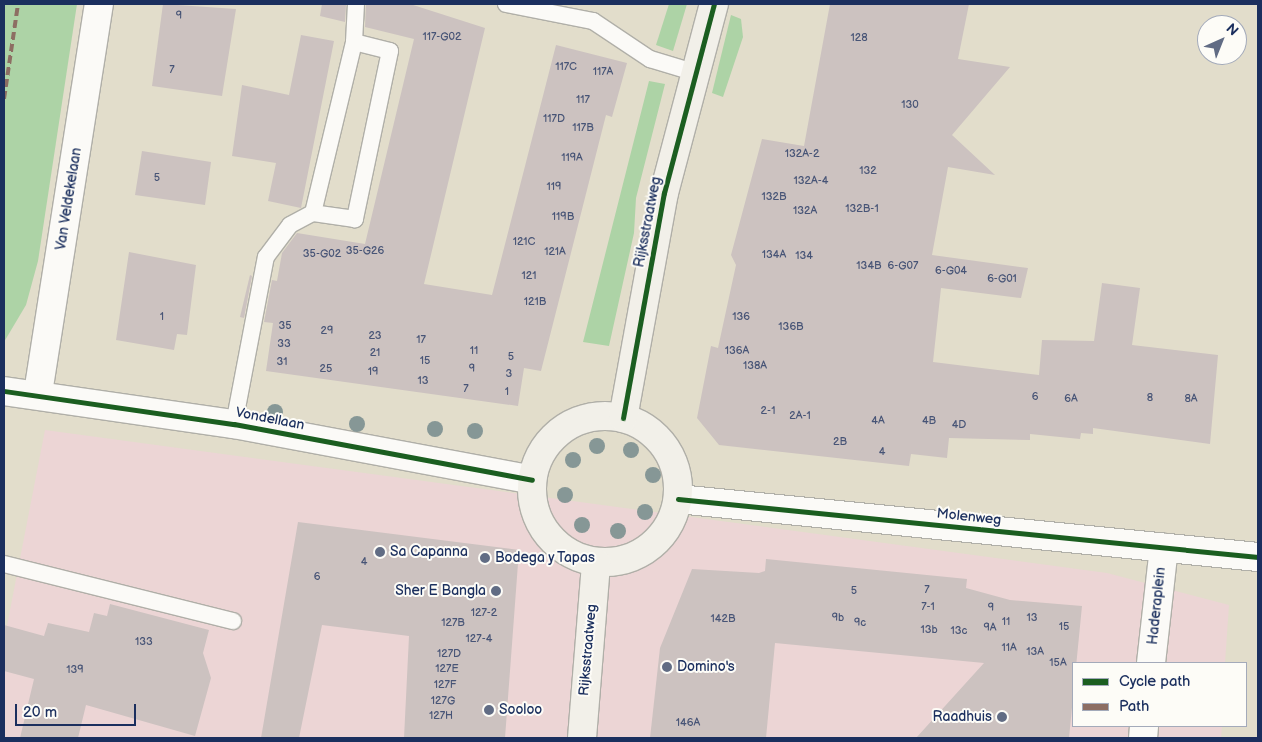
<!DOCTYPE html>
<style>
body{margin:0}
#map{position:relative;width:1262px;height:742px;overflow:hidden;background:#e2ddcb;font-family:"Balsamiq Sans",sans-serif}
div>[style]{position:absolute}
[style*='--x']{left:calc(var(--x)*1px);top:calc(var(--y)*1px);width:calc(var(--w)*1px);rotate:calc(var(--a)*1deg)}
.built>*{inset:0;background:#ecd5d5}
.green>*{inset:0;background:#add3a6}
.building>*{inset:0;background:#ccc2c0}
.roads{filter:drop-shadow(1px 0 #b0afa8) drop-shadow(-1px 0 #b0afa8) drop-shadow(0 1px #b0afa8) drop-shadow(0 -1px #b0afa8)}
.service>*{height:16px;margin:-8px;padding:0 8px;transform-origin:8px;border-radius:8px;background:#fbfaf7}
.minor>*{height:28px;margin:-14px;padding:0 14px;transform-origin:14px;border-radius:14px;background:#fbfaf7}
.tertiary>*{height:28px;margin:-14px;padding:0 14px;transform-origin:14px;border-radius:14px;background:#fbfaf7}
.secondary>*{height:28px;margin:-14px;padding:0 14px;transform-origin:14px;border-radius:14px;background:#f2f0e9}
.secondary>.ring{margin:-14px;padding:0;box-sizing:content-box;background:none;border:28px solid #f2f0e9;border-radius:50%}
.quiet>*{height:4px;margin-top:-2px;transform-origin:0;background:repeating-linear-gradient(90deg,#8d6e63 0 8px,transparent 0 12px)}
.cycleway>*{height:5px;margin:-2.5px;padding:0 2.5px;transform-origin:2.5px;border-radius:2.5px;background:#1b5e20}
.trees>*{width:16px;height:16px;margin:-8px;border-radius:50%;background:#869796}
.dots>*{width:14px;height:14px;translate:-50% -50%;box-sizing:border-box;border:2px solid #fdfcf7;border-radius:50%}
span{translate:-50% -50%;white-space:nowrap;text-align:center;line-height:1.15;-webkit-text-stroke:4px #fdfcf7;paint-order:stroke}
.number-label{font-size:11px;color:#475476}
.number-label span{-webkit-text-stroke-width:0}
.street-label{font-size:14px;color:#1b2f5e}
.poi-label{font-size:14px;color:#1b2f5e}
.left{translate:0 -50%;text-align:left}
.right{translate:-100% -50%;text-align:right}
.frame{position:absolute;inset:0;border:5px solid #1b2f5e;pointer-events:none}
.legend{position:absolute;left:1072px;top:662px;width:175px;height:65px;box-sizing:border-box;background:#fdfcf7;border:1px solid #a3aaba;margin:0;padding:6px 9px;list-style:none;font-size:15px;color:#1b2f5e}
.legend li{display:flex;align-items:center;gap:10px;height:25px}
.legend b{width:25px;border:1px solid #a3aaba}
.north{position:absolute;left:1197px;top:15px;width:50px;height:50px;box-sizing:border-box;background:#fdfcf7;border:1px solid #a3aaba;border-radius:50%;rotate:44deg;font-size:14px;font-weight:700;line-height:20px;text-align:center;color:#1b2f5e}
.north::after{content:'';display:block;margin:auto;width:18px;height:22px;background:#616c84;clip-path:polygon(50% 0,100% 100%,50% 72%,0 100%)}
.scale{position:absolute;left:15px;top:704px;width:121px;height:22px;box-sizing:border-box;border:2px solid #1b2f5e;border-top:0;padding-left:6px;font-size:15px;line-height:18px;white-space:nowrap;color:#1b2f5e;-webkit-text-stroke:4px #fdfcf7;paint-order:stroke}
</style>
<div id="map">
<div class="built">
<i style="clip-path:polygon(45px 430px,1107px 573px,1229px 605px,1225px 663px,1073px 663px,1073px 726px,1222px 726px,1221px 738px,4px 738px,4px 641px)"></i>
</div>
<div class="green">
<i style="clip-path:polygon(4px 4px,77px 4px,38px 261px,26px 305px,4px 342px)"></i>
<i style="clip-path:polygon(669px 4px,687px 4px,673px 51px,656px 45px)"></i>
<i style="clip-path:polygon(731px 15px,741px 19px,743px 37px,723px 97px,712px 93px)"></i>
<i style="clip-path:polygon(649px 81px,665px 84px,636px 198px,634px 233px,609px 346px,583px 342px)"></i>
</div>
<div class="building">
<i style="clip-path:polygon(163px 4px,236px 9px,222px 96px,152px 86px)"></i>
<i style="clip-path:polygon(322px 4px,346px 4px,345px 22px,320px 16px)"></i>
<i style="clip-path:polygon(366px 4px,410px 4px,485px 28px,424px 284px,492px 295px,556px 45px,627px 63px,612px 117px,606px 115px,541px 371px,524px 368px,518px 406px,266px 371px,273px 323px,264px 322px,272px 280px,277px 281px,282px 253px,297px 233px,365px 244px,414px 39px,365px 27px)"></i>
<i style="clip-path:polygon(830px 4px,969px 4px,958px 59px,1010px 67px,952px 135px,995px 175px,948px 167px,932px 255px,1028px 268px,1021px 298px,941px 288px,933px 362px,1039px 375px,1042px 340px,1094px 341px,1102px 283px,1140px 288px,1132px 345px,1218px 355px,1210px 444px,1093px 428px,1093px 434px,1081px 433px,1080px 439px,1030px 434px,1030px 440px,949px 438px,947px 458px,911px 454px,909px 466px,719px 445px,697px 418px,711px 346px,718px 348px,736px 265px,731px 255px,762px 139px,804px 146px)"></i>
<i style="clip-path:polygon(301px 35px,334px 41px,301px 208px,268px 201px,276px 163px,232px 156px,242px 85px,289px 95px)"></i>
<i style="clip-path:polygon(142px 151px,211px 162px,205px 205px,135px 195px)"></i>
<i style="clip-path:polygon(129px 252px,196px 265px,187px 335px,177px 334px,174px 350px,116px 340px)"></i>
<i style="clip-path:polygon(250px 275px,252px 276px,244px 318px,240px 317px)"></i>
<i style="clip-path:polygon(298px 522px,519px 550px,505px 738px,404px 738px,409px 636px,322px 625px,299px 738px,261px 738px)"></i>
<i style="clip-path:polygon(766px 559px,967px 579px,966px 588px,1010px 600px,1082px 606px,1069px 738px,916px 738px,984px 663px,775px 643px,766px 738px,650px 738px,660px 648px,692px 569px,759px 573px,765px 571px)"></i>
<i style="clip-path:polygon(110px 604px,209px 630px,203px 653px,211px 678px,195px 736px,86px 705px,78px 738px,20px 738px,34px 679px,4px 671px,4px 625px,44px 636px,48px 623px,89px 632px,94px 613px,107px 616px)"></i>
</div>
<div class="roads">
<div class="service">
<i style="--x:506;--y:4;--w:89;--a:11.1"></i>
<i style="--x:593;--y:21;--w:69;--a:33.7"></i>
<i style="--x:650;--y:59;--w:45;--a:16.8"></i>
<i style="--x:354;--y:42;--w:37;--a:14"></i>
<i style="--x:390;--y:51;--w:172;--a:101.8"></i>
<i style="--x:355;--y:219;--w:42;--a:-171.9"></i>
<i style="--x:313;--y:213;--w:176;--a:-76.5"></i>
<i style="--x:354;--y:42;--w:38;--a:-87"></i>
<i style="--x:234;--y:424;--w:170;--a:-79.2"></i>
<i style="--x:266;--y:257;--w:40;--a:-53"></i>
<i style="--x:290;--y:225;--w:26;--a:-28"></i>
<i style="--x:4;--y:564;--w:236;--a:14"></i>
</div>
<div class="minor">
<i style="--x:38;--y:393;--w:394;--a:-81.1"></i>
<i style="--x:1151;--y:663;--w:116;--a:-83.6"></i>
<i style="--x:1143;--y:738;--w:12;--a:-85"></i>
</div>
<div class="tertiary">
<i style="--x:4;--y:391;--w:232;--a:8.2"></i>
<i style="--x:234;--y:424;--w:303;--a:10.6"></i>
<i style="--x:678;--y:499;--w:583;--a:5.71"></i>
</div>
<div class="secondary">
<i class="ring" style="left:532px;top:416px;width:118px;height:118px"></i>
<i style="--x:623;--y:418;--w:229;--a:-79.7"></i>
<i style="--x:664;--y:193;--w:196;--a:-75.2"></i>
<i style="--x:582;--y:738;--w:176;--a:-85.4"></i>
</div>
</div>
<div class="quiet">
<i style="--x:4;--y:99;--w:96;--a:-81.6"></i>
</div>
<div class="cycleway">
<i style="--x:4;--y:391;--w:232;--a:8.2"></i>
<i style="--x:234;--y:424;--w:303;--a:10.6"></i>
<i style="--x:623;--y:418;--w:229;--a:-79.7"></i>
<i style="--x:664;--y:193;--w:196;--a:-75.2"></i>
<i style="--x:678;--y:499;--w:583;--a:5.71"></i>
</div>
<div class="trees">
<i style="left:275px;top:412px"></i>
<i style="left:357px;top:424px"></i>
<i style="left:435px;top:429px"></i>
<i style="left:475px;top:431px"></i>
<i style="left:597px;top:446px"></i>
<i style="left:631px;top:450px"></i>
<i style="left:573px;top:460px"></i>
<i style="left:653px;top:475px"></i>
<i style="left:565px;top:495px"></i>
<i style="left:645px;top:512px"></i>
<i style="left:582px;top:525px"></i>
<i style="left:618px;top:531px"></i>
</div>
<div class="dots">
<i style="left:380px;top:552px;background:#616c84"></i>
<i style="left:485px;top:558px;background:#616c84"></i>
<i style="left:496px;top:591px;background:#616c84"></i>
<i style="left:667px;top:667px;background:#616c84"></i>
<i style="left:489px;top:710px;background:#616c84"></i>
<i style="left:1002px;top:717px;background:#616c84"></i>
</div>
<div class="number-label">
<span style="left:179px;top:16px">9</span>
<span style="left:442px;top:37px">117-G02</span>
<span style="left:859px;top:38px">128</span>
<span style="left:566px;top:67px">117C</span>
<span style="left:172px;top:70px">7</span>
<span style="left:603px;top:72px">117A</span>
<span style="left:583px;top:100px">117</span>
<span style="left:910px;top:105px">130</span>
<span style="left:554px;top:119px">117D</span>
<span style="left:583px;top:128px">117B</span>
<span style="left:802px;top:154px">132A-2</span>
<span style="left:572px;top:158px">119A</span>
<span style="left:868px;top:171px">132</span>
<span style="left:157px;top:178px">5</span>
<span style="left:811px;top:181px">132A-4</span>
<span style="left:554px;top:187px">119</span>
<span style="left:774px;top:197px">132B</span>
<span style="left:862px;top:209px">132B-1</span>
<span style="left:805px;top:211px">132A</span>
<span style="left:563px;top:217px">119B</span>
<span style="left:524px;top:242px">121C</span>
<span style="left:365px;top:251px">35-G26</span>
<span style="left:555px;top:252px">121A</span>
<span style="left:322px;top:254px">35-G02</span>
<span style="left:774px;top:255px">134A</span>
<span style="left:804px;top:256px">134</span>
<span style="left:869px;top:266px">134B</span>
<span style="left:903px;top:266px">6-G07</span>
<span style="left:951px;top:271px">6-G04</span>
<span style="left:529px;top:276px">121</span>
<span style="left:1002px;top:279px">6-G01</span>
<span style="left:535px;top:302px">121B</span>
<span style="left:162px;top:317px">1</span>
<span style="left:741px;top:317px">136</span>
<span style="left:285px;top:326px">35</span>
<span style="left:791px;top:327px">136B</span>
<span style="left:327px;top:331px">29</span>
<span style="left:375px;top:336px">23</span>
<span style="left:421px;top:340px">17</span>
<span style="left:284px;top:344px">33</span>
<span style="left:474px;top:351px">11</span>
<span style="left:737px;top:351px">136A</span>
<span style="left:375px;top:353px">21</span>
<span style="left:511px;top:357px">5</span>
<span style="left:425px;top:361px">15</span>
<span style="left:282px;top:362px">31</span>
<span style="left:755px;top:366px">138A</span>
<span style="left:326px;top:369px">25</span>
<span style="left:472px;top:369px">9</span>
<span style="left:373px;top:372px">19</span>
<span style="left:509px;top:374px">3</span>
<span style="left:423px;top:381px">13</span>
<span style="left:466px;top:389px">7</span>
<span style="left:507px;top:392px">1</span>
<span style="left:1035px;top:397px">6</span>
<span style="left:1150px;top:398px">8</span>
<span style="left:1071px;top:399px">6A</span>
<span style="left:1191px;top:399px">8A</span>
<span style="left:768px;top:411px">2-1</span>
<span style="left:800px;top:416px">2A-1</span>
<span style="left:878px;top:421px">4A</span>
<span style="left:929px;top:421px">4B</span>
<span style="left:959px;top:425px">4D</span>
<span style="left:840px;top:442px">2B</span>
<span style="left:882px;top:452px">4</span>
<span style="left:364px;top:562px">4</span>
<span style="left:317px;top:577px">6</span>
<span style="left:927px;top:590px">7</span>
<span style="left:854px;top:591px">5</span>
<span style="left:928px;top:607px">7-1</span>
<span style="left:991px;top:608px">9</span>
<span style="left:484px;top:613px">127-2</span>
<span style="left:838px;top:618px">9b</span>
<span style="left:1032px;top:618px">13</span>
<span style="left:723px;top:619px">142B</span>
<span style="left:1006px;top:622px">11</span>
<span style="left:453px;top:623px">127B</span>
<span style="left:860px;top:623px">9c</span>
<span style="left:1064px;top:627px">15</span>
<span style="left:990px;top:628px">9A</span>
<span style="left:929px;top:630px">13b</span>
<span style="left:959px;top:631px">13c</span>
<span style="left:479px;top:639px">127-4</span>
<span style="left:144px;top:642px">133</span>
<span style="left:1009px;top:648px">11A</span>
<span style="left:1035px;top:652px">13A</span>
<span style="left:449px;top:654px">127D</span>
<span style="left:1058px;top:663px">15A</span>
<span style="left:447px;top:669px">127E</span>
<span style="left:75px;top:670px">139</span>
<span style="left:445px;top:685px">127F</span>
<span style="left:443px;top:701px">127G</span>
<span style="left:441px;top:716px">127H</span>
<span style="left:688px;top:723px">146A</span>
</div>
<div class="street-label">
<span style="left:69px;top:199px;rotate:-81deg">Van Veldekelaan</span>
<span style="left:648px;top:222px;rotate:-79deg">Rijksstraatweg</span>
<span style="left:270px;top:419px;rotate:11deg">Vondellaan</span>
<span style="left:969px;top:517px;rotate:6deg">Molenweg</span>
<span style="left:1157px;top:606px;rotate:-84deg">Haderaplein</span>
<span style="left:588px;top:650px;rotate:-85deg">Rijksstraatweg</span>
</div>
<div class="poi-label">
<span class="left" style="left:390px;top:552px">Sa Capanna</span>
<span class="left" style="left:495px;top:558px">Bodega y Tapas</span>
<span class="right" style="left:486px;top:591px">Sher E Bangla</span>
<span class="left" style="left:677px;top:667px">Domino's</span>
<span class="left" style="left:499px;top:710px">Sooloo</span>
<span class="right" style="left:992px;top:717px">Raadhuis</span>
</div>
<div class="frame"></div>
<ul class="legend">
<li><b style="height:6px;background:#1b5e20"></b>Cycle path</li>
<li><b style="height:6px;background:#8d6e63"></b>Path</li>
</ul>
<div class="north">N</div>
<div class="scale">20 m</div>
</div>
